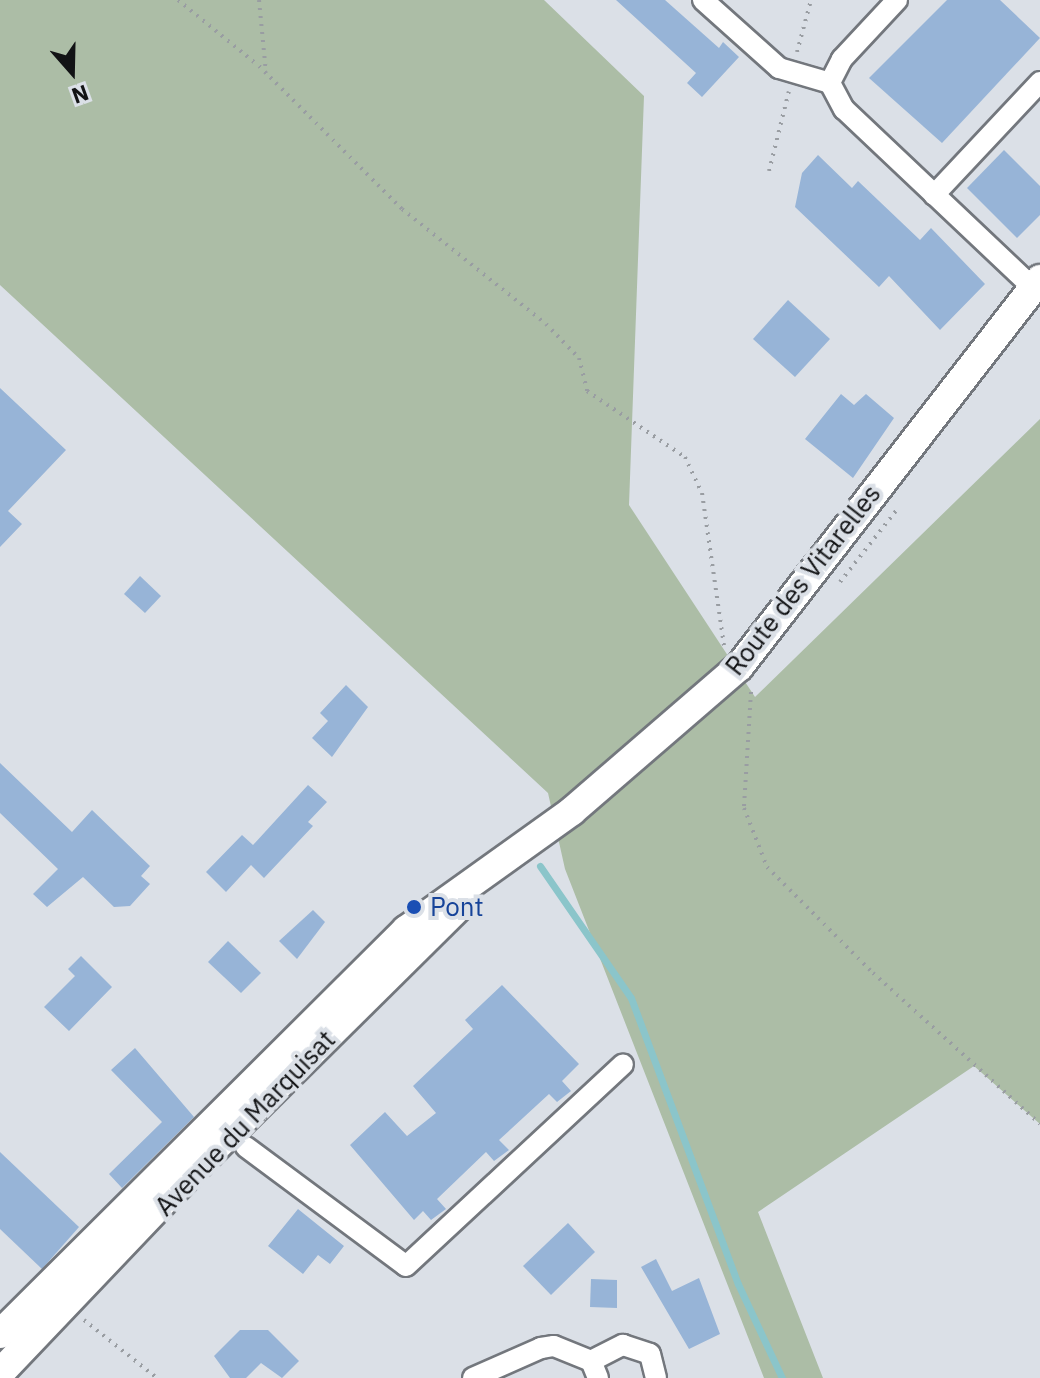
<!DOCTYPE html>
<style>
body{margin:0}
#map{position:relative;width:1040px;height:1378px;overflow:hidden;background:#dbe0e7;font-family:"IBM Plex Sans",sans-serif}
div>[style]{position:absolute}
[style*='--x']{left:calc(var(--x)*1px);top:calc(var(--y)*1px);width:calc(var(--w)*1px);rotate:calc(var(--a)*1deg)}
.green>*{inset:0;background:#acbda6}
.stream>*{height:7px;margin:-3.5px;padding:0 3.5px;transform-origin:3.5px;border-radius:3.5px;background:#8bc5ca}
.building>*{inset:0;background:#97b4d7}
.path>*{height:4px;margin-top:-2px;transform-origin:0;background:repeating-linear-gradient(90deg,#999da2 0 2px,transparent 0 8px)}
.roads{filter:drop-shadow(2px 0 #73777d) drop-shadow(-2px 0 #73777d) drop-shadow(0 2px #73777d) drop-shadow(0 -2px #73777d)}
.minor>*{height:20px;margin:-10px;padding:0 10px;transform-origin:10px;border-radius:10px;background:#fff}
.secondary>*{height:28px;margin:-14px;padding:0 14px;transform-origin:14px;border-radius:14px;background:#fff}
.dots>*{width:22px;height:22px;translate:-50% -50%;box-sizing:border-box;border:4px solid #dbe0e7;border-radius:50%}
span{translate:-50% -50%;white-space:nowrap;text-align:center;line-height:1.15;-webkit-text-stroke:8px #dbe0e7;paint-order:stroke}
.street-label{font-size:26px;color:#121315}
.transit-label{font-size:26px;color:#164399}
.left{translate:0 -50%;text-align:left}
.north{position:absolute;left:32px;top:32px;width:80px;height:80px;-webkit-text-stroke:6px #dbe0e7;paint-order:stroke;rotate:160deg;font-size:22px;font-weight:700;line-height:32px;text-align:center;color:#121315}
.north::after{content:'';display:block;margin:auto;width:28px;height:36px;background:#121315;clip-path:polygon(50% 0,100% 100%,50% 72%,0 100%)}
</style>
<div id="map">
<div class="green">
<i style="clip-path:polygon(0 0,544px 0,644px 96px,629px 505px,755px 697px,1040px 419px,1040px 1124px,974px 1066px,758px 1212px,823px 1378px,764px 1378px,565px 869px,548px 793px,0 285px)"></i>
</div>
<div class="stream">
<i style="--x:540;--y:866;--w:160;--a:55.4"></i>
<i style="--x:631;--y:998;--w:305;--a:69.5"></i>
<i style="--x:738;--y:1284;--w:104;--a:64.9"></i>
</div>
<div class="building">
<i style="clip-path:polygon(616px 0,665px 0,719px 48px,723px 42px,739px 57px,702px 97px,687px 83px,696px 73px)"></i>
<i style="clip-path:polygon(947px 0,1000px 0,1040px 38px,942px 143px,869px 78px)"></i>
<i style="clip-path:polygon(1004px 150px,1040px 186px,1040px 215px,1017px 238px,967px 188px)"></i>
<i style="clip-path:polygon(818px 155px,852px 188px,858px 181px,920px 240px,931px 228px,985px 284px,940px 330px,889px 276px,879px 287px,795px 207px,802px 173px)"></i>
<i style="clip-path:polygon(788px 300px,830px 339px,795px 377px,753px 339px)"></i>
<i style="clip-path:polygon(0 388px,66px 450px,8px 511px,22px 524px,0 547px)"></i>
<i style="clip-path:polygon(841px 394px,854px 405px,866px 394px,894px 418px,853px 478px,805px 439px)"></i>
<i style="clip-path:polygon(140px 576px,161px 596px,145px 613px,124px 594px)"></i>
<i style="clip-path:polygon(346px 685px,368px 707px,332px 757px,312px 738px,328px 721px,320px 713px)"></i>
<i style="clip-path:polygon(0 763px,72px 832px,92px 810px,150px 866px,141px 876px,150px 884px,130px 906px,114px 907px,83px 877px,47px 907px,33px 894px,58px 869px,0 813px)"></i>
<i style="clip-path:polygon(308px 785px,327px 802px,308px 822px,313px 826px,264px 878px,251px 865px,226px 892px,206px 872px,242px 835px,253px 845px)"></i>
<i style="clip-path:polygon(313px 910px,325px 922px,297px 959px,279px 941px)"></i>
<i style="clip-path:polygon(228px 941px,261px 973px,241px 993px,208px 962px)"></i>
<i style="clip-path:polygon(81px 956px,112px 987px,69px 1031px,44px 1007px,75px 976px,68px 969px)"></i>
<i style="clip-path:polygon(502px 985px,579px 1064px,562px 1081px,571px 1091px,557px 1102px,549px 1094px,499px 1140px,509px 1150px,494px 1161px,486px 1152px,437px 1199px,446px 1209px,431px 1220px,423px 1211px,414px 1220px,350px 1145px,385px 1112px,407px 1136px,436px 1113px,413px 1086px,473px 1029px,465px 1020px)"></i>
<i style="clip-path:polygon(135px 1048px,194px 1117px,122px 1188px,109px 1174px,162px 1122px,111px 1070px)"></i>
<i style="clip-path:polygon(0 1152px,79px 1227px,42px 1269px,0 1229px)"></i>
<i style="clip-path:polygon(298px 1209px,344px 1246px,330px 1264px,318px 1255px,303px 1274px,268px 1246px)"></i>
<i style="clip-path:polygon(568px 1223px,595px 1252px,551px 1295px,523px 1266px)"></i>
<i style="clip-path:polygon(656px 1259px,672px 1291px,699px 1278px,720px 1334px,689px 1349px,641px 1267px)"></i>
<i style="clip-path:polygon(591px 1279px,617px 1280px,617px 1308px,590px 1307px)"></i>
<i style="clip-path:polygon(240px 1330px,268px 1330px,299px 1361px,282px 1378px,261px 1363px,246px 1378px,230px 1378px,214px 1356px)"></i>
</div>
<div class="path">
<i style="--x:178;--y:0;--w:104;--a:39.2"></i>
<i style="--x:259;--y:66;--w:202;--a:45"></i>
<i style="--x:402;--y:209;--w:184;--a:38.6"></i>
<i style="--x:546;--y:324;--w:47;--a:45.9"></i>
<i style="--x:579;--y:358;--w:34;--a:76"></i>
<i style="--x:587;--y:391;--w:118;--a:34"></i>
<i style="--x:685;--y:457;--w:40;--a:65"></i>
<i style="--x:702;--y:493;--w:154;--a:81.8"></i>
<i style="--x:259;--y:0;--w:73;--a:84.5"></i>
<i style="--x:797;--y:52;--w:54;--a:-74.9"></i>
<i style="--x:769;--y:171;--w:82;--a:-76"></i>
<i style="--x:840;--y:582;--w:95;--a:-51.8"></i>
<i style="--x:751;--y:692;--w:116;--a:93.5"></i>
<i style="--x:744;--y:808;--w:63;--a:68.7"></i>
<i style="--x:767;--y:867;--w:150;--a:45"></i>
<i style="--x:873;--y:973;--w:225;--a:42.1"></i>
<i style="--x:84;--y:1320;--w:93;--a:38.5"></i>
</div>
<div class="roads">
<div class="minor">
<i style="--x:703;--y:0;--w:102;--a:41.8"></i>
<i style="--x:779;--y:68;--w:53;--a:16.4"></i>
<i style="--x:897;--y:0;--w:81;--a:133"></i>
<i style="--x:842;--y:59;--w:27;--a:117"></i>
<i style="--x:830;--y:83;--w:30;--a:62"></i>
<i style="--x:844;--y:109;--w:259;--a:43.4"></i>
<i style="--x:934;--y:195;--w:155;--a:-46.8"></i>
<i style="--x:246;--y:1147;--w:199;--a:36.6"></i>
<i style="--x:406;--y:1266;--w:296;--a:-42.9"></i>
<i style="--x:473;--y:1378;--w:74;--a:-23.8"></i>
<i style="--x:541;--y:1348;--w:13;--a:-9"></i>
<i style="--x:554;--y:1346;--w:40;--a:22"></i>
<i style="--x:598;--y:1378;--w:18;--a:-112"></i>
<i style="--x:591;--y:1361;--w:36;--a:-27"></i>
<i style="--x:623;--y:1345;--w:28;--a:18"></i>
<i style="--x:650;--y:1354;--w:25;--a:76"></i>
</div>
<div class="secondary">
<i style="--x:0;--y:1334;--w:573;--a:-44.86"></i>
<i style="--x:406;--y:930;--w:204;--a:-35.6"></i>
<i style="--x:572;--y:811;--w:221;--a:-40.8"></i>
<i style="--x:739;--y:667;--w:491;--a:-52.2"></i>
<i style="--x:0;--y:1373;--w:298;--a:-46.4"></i>
<i style="--x:206;--y:1157;--w:364;--a:-44.7"></i>
</div>
</div>
<div class="dots">
<i style="left:414px;top:907px;background:#1a4fb4"></i>
</div>
<div class="street-label">
<span style="left:803px;top:580px;rotate:-52deg">Route des Vitarelles</span>
<span style="left:245px;top:1123px;rotate:-46deg">Avenue du Marquisat</span>
</div>
<div class="transit-label">
<span class="left" style="left:430px;top:907px">Pont</span>
</div>
<div class="north">N</div>
</div>
